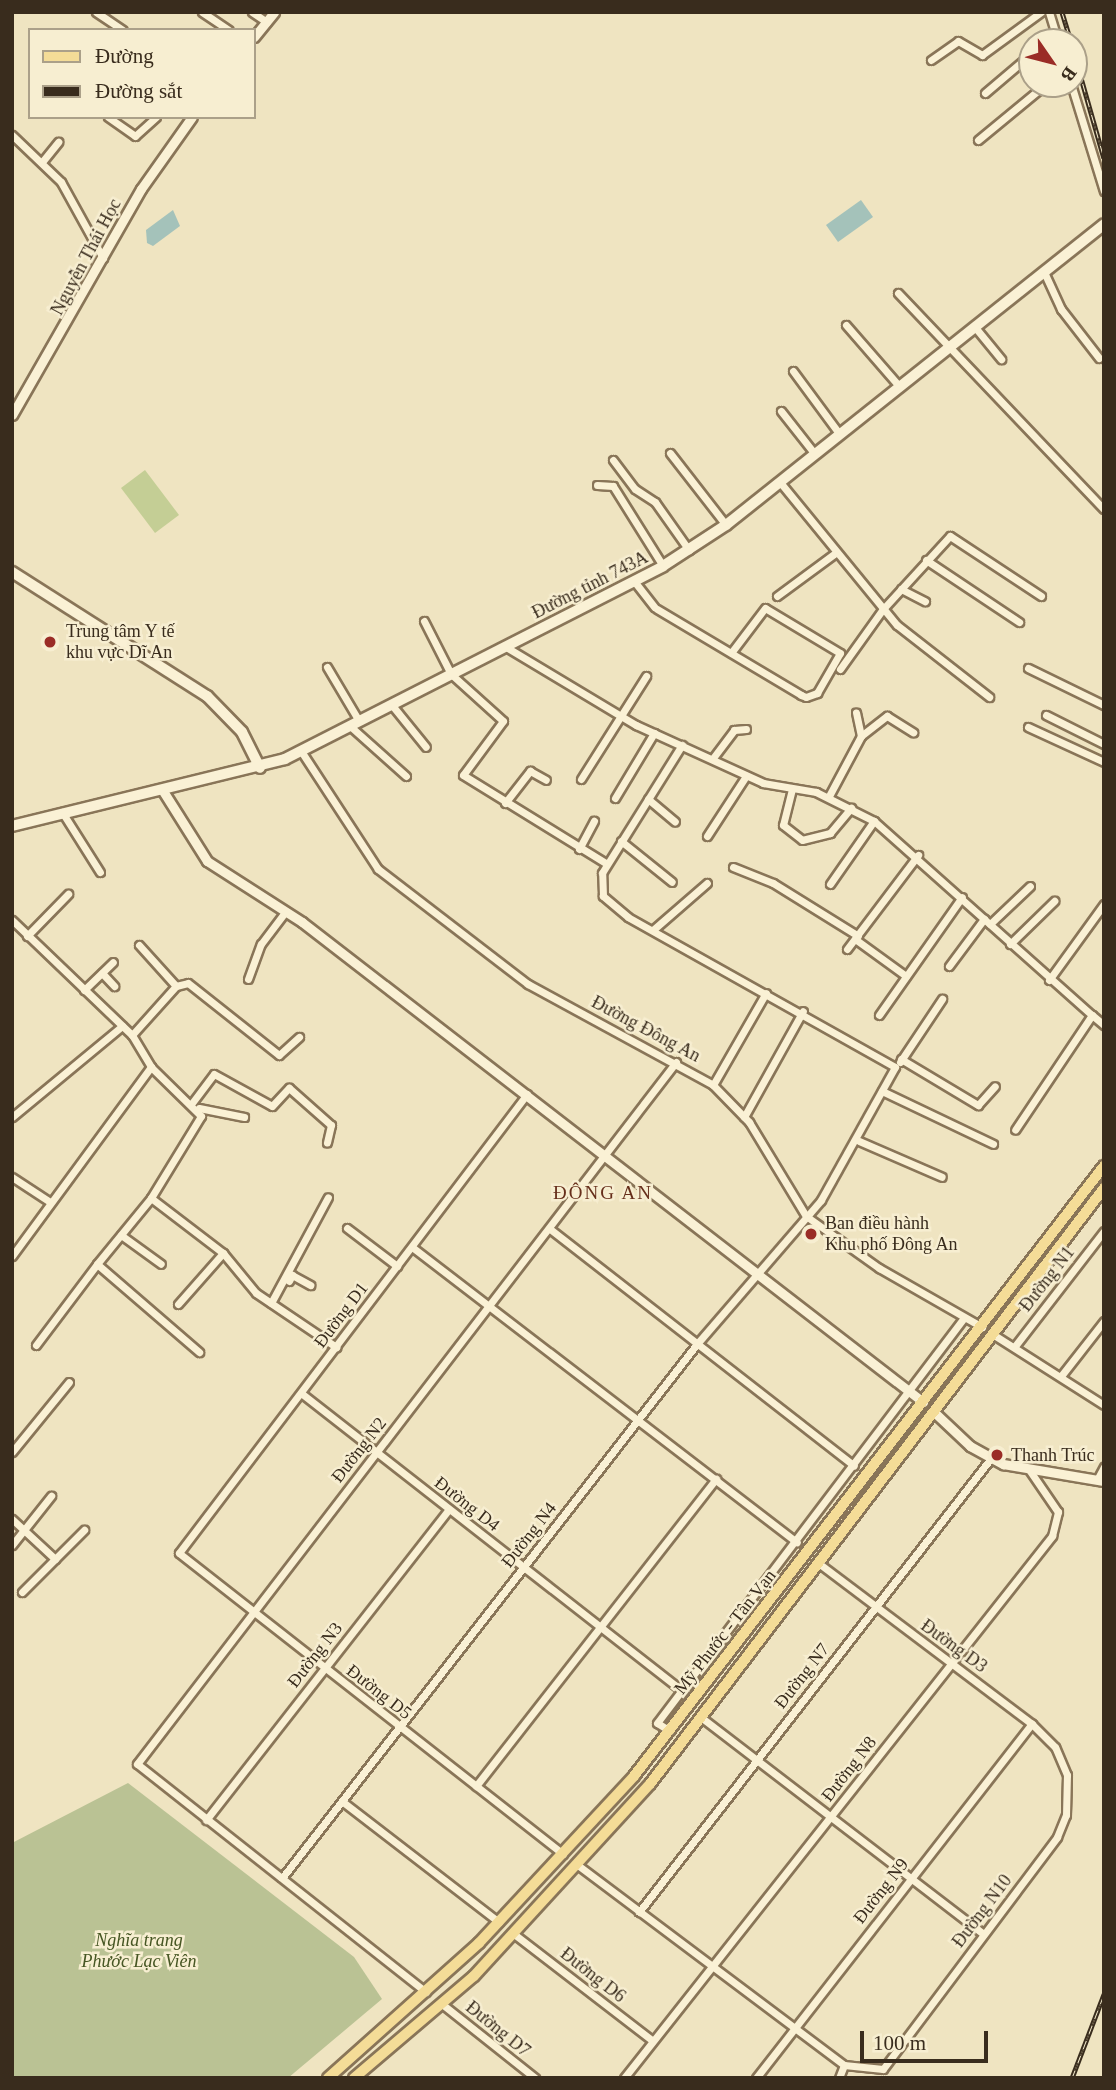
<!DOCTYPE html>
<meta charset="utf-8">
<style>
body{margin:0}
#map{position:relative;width:1116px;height:2090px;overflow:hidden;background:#efe4c1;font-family:"Times New Roman",serif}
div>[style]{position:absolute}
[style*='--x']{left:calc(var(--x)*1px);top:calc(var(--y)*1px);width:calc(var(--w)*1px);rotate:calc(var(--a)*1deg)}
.green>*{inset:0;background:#c4ce95}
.cemetery>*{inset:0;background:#bac294}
.water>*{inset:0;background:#a4c2ba}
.roads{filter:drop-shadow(2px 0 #897558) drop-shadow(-2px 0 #897558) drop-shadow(0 2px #897558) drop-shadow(0 -2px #897558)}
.minor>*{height:7px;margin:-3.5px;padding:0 3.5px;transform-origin:3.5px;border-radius:3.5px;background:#faf1d5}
.tertiary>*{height:9px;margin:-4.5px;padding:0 4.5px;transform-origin:4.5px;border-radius:4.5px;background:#faf1d5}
.secondary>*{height:10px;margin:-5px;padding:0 5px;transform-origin:5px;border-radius:5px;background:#faf1d5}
.primary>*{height:10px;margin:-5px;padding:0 5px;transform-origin:5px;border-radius:5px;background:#f4dc97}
.rail>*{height:5px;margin-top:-2.5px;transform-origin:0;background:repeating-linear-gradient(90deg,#f7eed1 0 8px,#392c1d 0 16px);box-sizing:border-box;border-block:2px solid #392c1d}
.dots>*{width:19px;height:19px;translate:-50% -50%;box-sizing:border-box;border:4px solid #f7eed1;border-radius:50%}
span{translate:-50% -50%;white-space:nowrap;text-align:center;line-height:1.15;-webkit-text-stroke:5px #f7eed1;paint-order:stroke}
.street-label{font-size:18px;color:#392c1d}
.poi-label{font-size:18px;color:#392c1d}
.left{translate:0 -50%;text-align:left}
.park-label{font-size:18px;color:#465623;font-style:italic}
.neighbourhood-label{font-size:19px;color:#672f1b;letter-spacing:2px}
.frame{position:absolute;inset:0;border:14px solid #392c1d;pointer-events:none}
.legend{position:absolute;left:28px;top:28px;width:228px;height:91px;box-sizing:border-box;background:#f7eed1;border:2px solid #aba089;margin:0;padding:9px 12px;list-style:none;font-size:21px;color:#392c1d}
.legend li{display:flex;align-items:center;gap:14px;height:35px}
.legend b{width:35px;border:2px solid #aba089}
.north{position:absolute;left:1018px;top:28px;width:70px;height:70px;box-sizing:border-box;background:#f7eed1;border:2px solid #aba089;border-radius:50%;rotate:125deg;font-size:19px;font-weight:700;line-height:28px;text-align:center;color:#392c1d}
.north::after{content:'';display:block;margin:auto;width:24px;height:32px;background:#9a2c26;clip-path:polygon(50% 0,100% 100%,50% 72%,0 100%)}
.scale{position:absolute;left:860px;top:2031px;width:128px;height:32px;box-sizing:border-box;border:4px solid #392c1d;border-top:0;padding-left:9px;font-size:21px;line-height:24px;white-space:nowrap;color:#392c1d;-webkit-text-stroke:5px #f7eed1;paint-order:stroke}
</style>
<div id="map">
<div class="green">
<i style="clip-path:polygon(145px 470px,179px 515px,155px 533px,121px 488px)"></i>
</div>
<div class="cemetery">
<i style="clip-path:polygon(128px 1783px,354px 1957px,382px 1999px,288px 2078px,12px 2078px,12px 1843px)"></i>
</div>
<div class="water">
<i style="clip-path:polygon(861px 200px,873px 217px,838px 242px,826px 225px)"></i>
<i style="clip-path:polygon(173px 210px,180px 226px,153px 246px,147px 243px,146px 230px)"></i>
</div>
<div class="roads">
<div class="minor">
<i style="--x:96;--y:12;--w:32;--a:34"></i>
<i style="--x:202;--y:12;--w:32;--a:34"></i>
<i style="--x:252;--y:12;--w:18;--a:34"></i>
<i style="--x:1049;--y:12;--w:31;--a:73"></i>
<i style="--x:1045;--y:42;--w:13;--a:-42"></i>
<i style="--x:931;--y:60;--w:33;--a:-35"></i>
<i style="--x:958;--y:41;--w:28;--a:30"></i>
<i style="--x:982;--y:55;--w:73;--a:-36.1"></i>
<i style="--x:1071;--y:84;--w:112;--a:72.9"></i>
<i style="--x:985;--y:93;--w:62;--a:-40.4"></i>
<i style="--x:108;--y:117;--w:33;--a:35"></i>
<i style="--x:135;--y:136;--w:28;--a:-42"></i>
<i style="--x:12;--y:135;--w:68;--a:43.8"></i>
<i style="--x:61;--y:182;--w:87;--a:61.1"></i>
<i style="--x:978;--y:140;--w:88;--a:-39.5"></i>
<i style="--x:42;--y:162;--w:26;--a:-51"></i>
<i style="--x:1044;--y:272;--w:41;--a:65.3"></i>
<i style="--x:1061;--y:309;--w:62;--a:52.2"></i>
<i style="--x:898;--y:293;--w:298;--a:46.4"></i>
<i style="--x:846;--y:325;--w:81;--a:49"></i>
<i style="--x:974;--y:326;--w:43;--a:50.7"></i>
<i style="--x:793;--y:371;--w:76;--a:53.6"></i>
<i style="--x:781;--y:411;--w:53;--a:51.8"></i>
<i style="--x:670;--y:453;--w:91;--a:52.1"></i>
<i style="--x:613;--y:460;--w:36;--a:53"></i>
<i style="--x:635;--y:489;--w:24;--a:33"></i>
<i style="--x:655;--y:502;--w:59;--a:54.7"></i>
<i style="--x:779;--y:481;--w:186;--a:50.7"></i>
<i style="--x:897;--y:625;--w:117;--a:38"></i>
<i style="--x:597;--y:485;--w:16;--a:4"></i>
<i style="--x:613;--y:486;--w:94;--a:58"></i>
<i style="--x:926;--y:560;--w:112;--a:33.7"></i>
<i style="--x:634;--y:581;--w:33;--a:52"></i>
<i style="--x:901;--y:589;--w:27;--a:27"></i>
<i style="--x:777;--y:596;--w:71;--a:-36.4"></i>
<i style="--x:657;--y:609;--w:168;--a:30.8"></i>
<i style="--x:801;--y:695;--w:5;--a:22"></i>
<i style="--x:806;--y:697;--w:12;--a:-20"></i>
<i style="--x:817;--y:693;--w:46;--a:-60.1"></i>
<i style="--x:840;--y:653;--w:87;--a:-149"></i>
<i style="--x:765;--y:608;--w:56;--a:127.1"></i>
<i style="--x:424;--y:621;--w:59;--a:63"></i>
<i style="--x:451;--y:674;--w:70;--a:42.1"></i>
<i style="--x:503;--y:721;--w:67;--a:126.5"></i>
<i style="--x:463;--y:775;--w:169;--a:31.7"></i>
<i style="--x:506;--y:647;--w:152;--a:31"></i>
<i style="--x:636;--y:725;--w:140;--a:24.5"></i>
<i style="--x:763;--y:783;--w:54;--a:9.6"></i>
<i style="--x:816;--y:792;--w:65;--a:26.6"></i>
<i style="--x:874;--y:821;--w:292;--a:41.7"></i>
<i style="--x:1092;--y:1015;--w:138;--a:123.8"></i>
<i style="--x:327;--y:667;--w:63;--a:59.3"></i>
<i style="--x:1028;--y:668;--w:85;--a:26"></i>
<i style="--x:840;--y:669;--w:74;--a:-54.4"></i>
<i style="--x:883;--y:609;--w:99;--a:-47.5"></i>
<i style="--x:950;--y:536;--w:109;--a:33.4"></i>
<i style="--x:391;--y:704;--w:55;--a:50.9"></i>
<i style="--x:1046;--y:715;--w:65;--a:26.6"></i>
<i style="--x:350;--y:726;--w:75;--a:41.8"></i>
<i style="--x:1028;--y:727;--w:84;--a:24.7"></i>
<i style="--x:861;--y:736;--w:33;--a:-38"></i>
<i style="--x:887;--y:716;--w:31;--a:32"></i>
<i style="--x:301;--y:751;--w:141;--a:56.9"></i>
<i style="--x:378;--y:869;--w:189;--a:37.5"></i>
<i style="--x:528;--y:984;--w:211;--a:28.6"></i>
<i style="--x:713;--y:1085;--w:52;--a:45.8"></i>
<i style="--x:749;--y:1122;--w:110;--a:58.8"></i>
<i style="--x:806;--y:1216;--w:90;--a:35.5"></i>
<i style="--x:879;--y:1268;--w:119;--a:29.8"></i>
<i style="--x:713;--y:758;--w:35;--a:-53"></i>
<i style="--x:734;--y:730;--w:12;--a:-5"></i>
<i style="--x:581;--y:779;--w:122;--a:-57.7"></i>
<i style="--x:792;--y:789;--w:37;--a:104"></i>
<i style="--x:783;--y:825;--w:24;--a:38"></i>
<i style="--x:802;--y:840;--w:29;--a:-14"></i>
<i style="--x:830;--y:833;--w:33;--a:-50"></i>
<i style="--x:829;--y:796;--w:68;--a:-61.9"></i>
<i style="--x:861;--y:736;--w:24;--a:-102"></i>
<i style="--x:615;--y:798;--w:76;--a:-59"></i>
<i style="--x:648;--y:799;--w:35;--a:40"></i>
<i style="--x:505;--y:803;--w:41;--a:-52"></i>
<i style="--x:530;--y:771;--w:18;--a:29"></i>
<i style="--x:62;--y:812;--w:71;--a:57.7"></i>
<i style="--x:707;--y:836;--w:72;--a:-57"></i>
<i style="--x:621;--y:841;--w:65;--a:38.8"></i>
<i style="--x:579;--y:849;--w:32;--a:-62"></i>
<i style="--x:733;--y:867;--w:43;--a:21.8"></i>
<i style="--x:773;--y:883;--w:100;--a:31.9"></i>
<i style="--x:830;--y:884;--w:77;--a:-55.1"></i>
<i style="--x:12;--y:920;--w:166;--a:43.8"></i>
<i style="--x:132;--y:1035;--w:66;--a:-48.1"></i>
<i style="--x:176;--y:986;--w:12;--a:-14"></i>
<i style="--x:188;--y:983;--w:116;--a:38.4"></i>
<i style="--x:279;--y:1055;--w:27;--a:-42"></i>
<i style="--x:990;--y:924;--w:55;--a:-43.5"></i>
<i style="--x:654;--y:929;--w:70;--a:-41"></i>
<i style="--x:27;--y:936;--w:59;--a:-45.7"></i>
<i style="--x:855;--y:939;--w:63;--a:36"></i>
<i style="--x:1010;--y:944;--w:62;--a:-44.3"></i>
<i style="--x:139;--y:945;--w:55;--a:47.9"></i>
<i style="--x:847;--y:949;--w:118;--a:-52.9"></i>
<i style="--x:949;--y:966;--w:59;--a:-53.3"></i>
<i style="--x:102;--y:973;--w:18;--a:47"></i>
<i style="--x:248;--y:979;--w:37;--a:-70"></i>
<i style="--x:261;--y:944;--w:40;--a:-53"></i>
<i style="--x:1049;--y:980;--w:94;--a:-54.1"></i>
<i style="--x:84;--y:990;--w:40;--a:-44"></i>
<i style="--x:879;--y:1015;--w:144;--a:-54.9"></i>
<i style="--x:1092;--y:1015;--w:16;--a:40"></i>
<i style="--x:132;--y:1035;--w:37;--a:59"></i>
<i style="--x:151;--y:1067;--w:70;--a:44.4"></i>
<i style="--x:201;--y:1116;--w:96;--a:121.4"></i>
<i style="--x:151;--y:1198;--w:85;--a:129.3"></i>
<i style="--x:97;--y:1264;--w:135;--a:40.8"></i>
<i style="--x:901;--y:1059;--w:90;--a:30.9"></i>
<i style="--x:978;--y:1105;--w:25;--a:-48"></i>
<i style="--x:900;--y:1062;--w:76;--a:-56.3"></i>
<i style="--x:713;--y:1085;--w:106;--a:-60.1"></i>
<i style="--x:882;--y:1091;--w:123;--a:25.5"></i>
<i style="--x:527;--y:1094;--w:576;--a:127.17"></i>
<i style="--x:179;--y:1553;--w:488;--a:38.1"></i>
<i style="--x:192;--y:1103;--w:36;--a:-53"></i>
<i style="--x:214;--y:1074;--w:66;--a:28.9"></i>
<i style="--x:272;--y:1106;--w:25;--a:-47"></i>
<i style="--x:289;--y:1088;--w:56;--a:41.4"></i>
<i style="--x:331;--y:1125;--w:18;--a:103"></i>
<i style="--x:199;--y:1108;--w:46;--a:11.3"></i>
<i style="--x:12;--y:1117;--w:143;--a:-39.6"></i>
<i style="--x:744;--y:1117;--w:121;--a:-60.9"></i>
<i style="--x:859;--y:1141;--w:90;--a:23.4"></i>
<i style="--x:12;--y:1177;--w:45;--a:33.3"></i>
<i style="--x:151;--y:1198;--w:91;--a:37.4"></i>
<i style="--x:223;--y:1253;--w:68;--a:131.4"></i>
<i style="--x:347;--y:1228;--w:63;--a:37.2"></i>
<i style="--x:550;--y:1229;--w:385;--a:37.9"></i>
<i style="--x:121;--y:1235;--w:49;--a:35.9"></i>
<i style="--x:412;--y:1247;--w:485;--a:37.5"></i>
<i style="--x:223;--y:1253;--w:52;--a:50.5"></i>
<i style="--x:256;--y:1293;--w:97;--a:34"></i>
<i style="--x:12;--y:1256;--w:235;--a:-53.7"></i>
<i style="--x:289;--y:1281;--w:7;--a:-63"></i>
<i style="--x:292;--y:1275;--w:21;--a:29"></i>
<i style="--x:271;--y:1303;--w:120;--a:-61.7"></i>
<i style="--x:994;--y:1335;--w:130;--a:32.5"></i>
<i style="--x:36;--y:1345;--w:101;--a:-53"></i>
<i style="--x:1015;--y:1346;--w:145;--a:-52.3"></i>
<i style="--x:1061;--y:1376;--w:70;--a:-52"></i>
<i style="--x:301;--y:1393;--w:482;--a:38"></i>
<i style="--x:12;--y:1452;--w:90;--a:-50.8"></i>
<i style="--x:1097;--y:1480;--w:15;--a:-62"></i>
<i style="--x:12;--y:1519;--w:59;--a:42.9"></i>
<i style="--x:12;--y:1545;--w:63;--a:-51.5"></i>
<i style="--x:22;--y:1592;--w:88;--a:-45"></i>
<i style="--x:702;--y:1718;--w:355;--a:37.5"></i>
<i style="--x:670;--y:1731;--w:15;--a:-148"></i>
<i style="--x:657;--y:1723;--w:507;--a:-52.86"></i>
<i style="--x:476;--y:1786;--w:390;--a:-52"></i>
<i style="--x:343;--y:1802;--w:197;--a:37.6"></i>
<i style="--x:206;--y:1820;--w:393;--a:-52"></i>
<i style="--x:579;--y:1866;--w:331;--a:36.9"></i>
<i style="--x:844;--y:2065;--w:39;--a:6"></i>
<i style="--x:883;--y:2069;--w:290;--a:-53.1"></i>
<i style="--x:1057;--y:1837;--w:24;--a:-68"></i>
<i style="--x:1066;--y:1815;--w:40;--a:-88.6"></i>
<i style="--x:1067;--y:1775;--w:30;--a:-113"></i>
<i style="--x:1055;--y:1747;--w:33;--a:-135"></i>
<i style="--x:1032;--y:1724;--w:264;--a:-143"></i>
<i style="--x:282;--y:1878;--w:675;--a:-52.16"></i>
<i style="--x:696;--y:1345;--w:191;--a:-49.2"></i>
<i style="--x:821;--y:1200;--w:152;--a:-60.9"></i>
<i style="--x:895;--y:1067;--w:306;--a:-150.7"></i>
<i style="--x:628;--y:917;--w:33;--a:-140"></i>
<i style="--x:603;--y:896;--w:23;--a:-92"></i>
<i style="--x:602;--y:873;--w:151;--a:-58"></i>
<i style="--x:639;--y:1912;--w:574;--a:-52.21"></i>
<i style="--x:514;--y:1934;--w:175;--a:37.6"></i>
<i style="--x:426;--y:1992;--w:368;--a:-141.7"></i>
<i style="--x:137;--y:1764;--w:885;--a:-52.48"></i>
<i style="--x:442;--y:2004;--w:119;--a:38.5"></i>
<i style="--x:624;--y:2078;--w:691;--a:-51.7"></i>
<i style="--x:1052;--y:1536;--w:25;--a:-76"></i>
<i style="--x:1058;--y:1512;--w:50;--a:-124.3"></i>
<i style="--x:756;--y:2078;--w:449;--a:-52.1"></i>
<i style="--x:839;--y:2078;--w:14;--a:-69"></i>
</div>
<div class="tertiary">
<i style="--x:254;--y:37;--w:32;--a:-51"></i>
<i style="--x:12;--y:415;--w:260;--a:-60.3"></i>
<i style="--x:141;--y:189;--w:88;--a:-54.7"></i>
<i style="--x:163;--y:791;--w:83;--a:57.8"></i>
<i style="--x:207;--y:861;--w:113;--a:32.7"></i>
<i style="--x:302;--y:922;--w:785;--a:37.7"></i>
<i style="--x:934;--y:1412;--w:50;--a:43.4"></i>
<i style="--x:970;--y:1446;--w:38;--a:29"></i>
<i style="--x:1003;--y:1464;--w:102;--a:9.6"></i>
</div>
<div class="secondary">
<i style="--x:12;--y:572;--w:231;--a:32.5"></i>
<i style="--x:207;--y:696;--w:50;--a:45.8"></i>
<i style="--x:242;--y:732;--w:40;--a:63.4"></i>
<i style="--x:12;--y:826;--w:281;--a:-13.8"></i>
<i style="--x:285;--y:759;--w:424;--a:-27"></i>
<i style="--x:663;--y:566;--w:75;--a:-33.1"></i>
<i style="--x:726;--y:525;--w:483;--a:-38.5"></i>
</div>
<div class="primary">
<i style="--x:328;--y:2078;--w:203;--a:-41.8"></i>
<i style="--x:479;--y:1943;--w:228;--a:-47.1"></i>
<i style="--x:634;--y:1776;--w:770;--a:-52.39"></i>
<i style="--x:354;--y:2078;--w:157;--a:-40.4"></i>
<i style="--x:474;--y:1976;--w:260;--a:-47.5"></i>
<i style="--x:650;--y:1784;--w:749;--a:-52.7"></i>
</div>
</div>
<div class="rail">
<i style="--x:1062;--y:12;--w:31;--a:73"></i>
<i style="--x:1074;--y:53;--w:109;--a:74.1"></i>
<i style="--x:1072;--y:2078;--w:90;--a:-69.1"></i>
</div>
<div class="dots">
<i style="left:50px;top:642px;background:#9a2c26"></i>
<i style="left:811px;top:1234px;background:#9a2c26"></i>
<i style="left:997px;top:1455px;background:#9a2c26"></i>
</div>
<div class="street-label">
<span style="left:86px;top:257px;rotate:-62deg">Nguyễn Thái Học</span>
<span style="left:590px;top:585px;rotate:-27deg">Đường tỉnh 743A</span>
<span style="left:646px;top:1029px;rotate:28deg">Đường Đông An</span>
<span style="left:1047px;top:1279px;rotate:-52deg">Đường N1</span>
<span style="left:341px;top:1315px;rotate:-53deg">Đường D1</span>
<span style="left:359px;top:1450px;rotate:-52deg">Đường N2</span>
<span style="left:467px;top:1504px;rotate:38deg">Đường D4</span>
<span style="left:529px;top:1535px;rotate:-52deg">Đường N4</span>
<span style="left:725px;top:1632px;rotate:-52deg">Mỹ Phước - Tân Vạn</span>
<span style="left:954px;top:1646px;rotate:36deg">Đường D3</span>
<span style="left:315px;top:1655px;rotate:-52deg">Đường N3</span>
<span style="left:802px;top:1676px;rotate:-52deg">Đường N7</span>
<span style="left:379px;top:1692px;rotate:38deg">Đường D5</span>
<span style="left:849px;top:1769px;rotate:-52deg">Đường N8</span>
<span style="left:881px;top:1891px;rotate:-52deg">Đường N9</span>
<span style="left:982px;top:1911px;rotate:-53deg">Đường N10</span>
<span style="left:593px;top:1975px;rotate:38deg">Đường D6</span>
<span style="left:498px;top:2029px;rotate:39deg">Đường D7</span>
</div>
<div class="poi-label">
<span class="left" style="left:66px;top:642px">Trung tâm Y tế<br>khu vực Dĩ An</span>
<span class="left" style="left:825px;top:1234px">Ban điều hành<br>Khu phố Đông An</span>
<span class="left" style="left:1011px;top:1455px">Thanh Trúc</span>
</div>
<div class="park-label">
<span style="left:139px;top:1951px">Nghĩa trang<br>Phước Lạc Viên</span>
</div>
<div class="neighbourhood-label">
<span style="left:603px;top:1193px">ĐÔNG AN</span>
</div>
<div class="frame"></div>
<ul class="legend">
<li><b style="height:9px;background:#f4dc97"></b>Đường</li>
<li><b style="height:9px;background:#392c1d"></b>Đường sắt</li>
</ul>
<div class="north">B</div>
<div class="scale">100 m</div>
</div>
